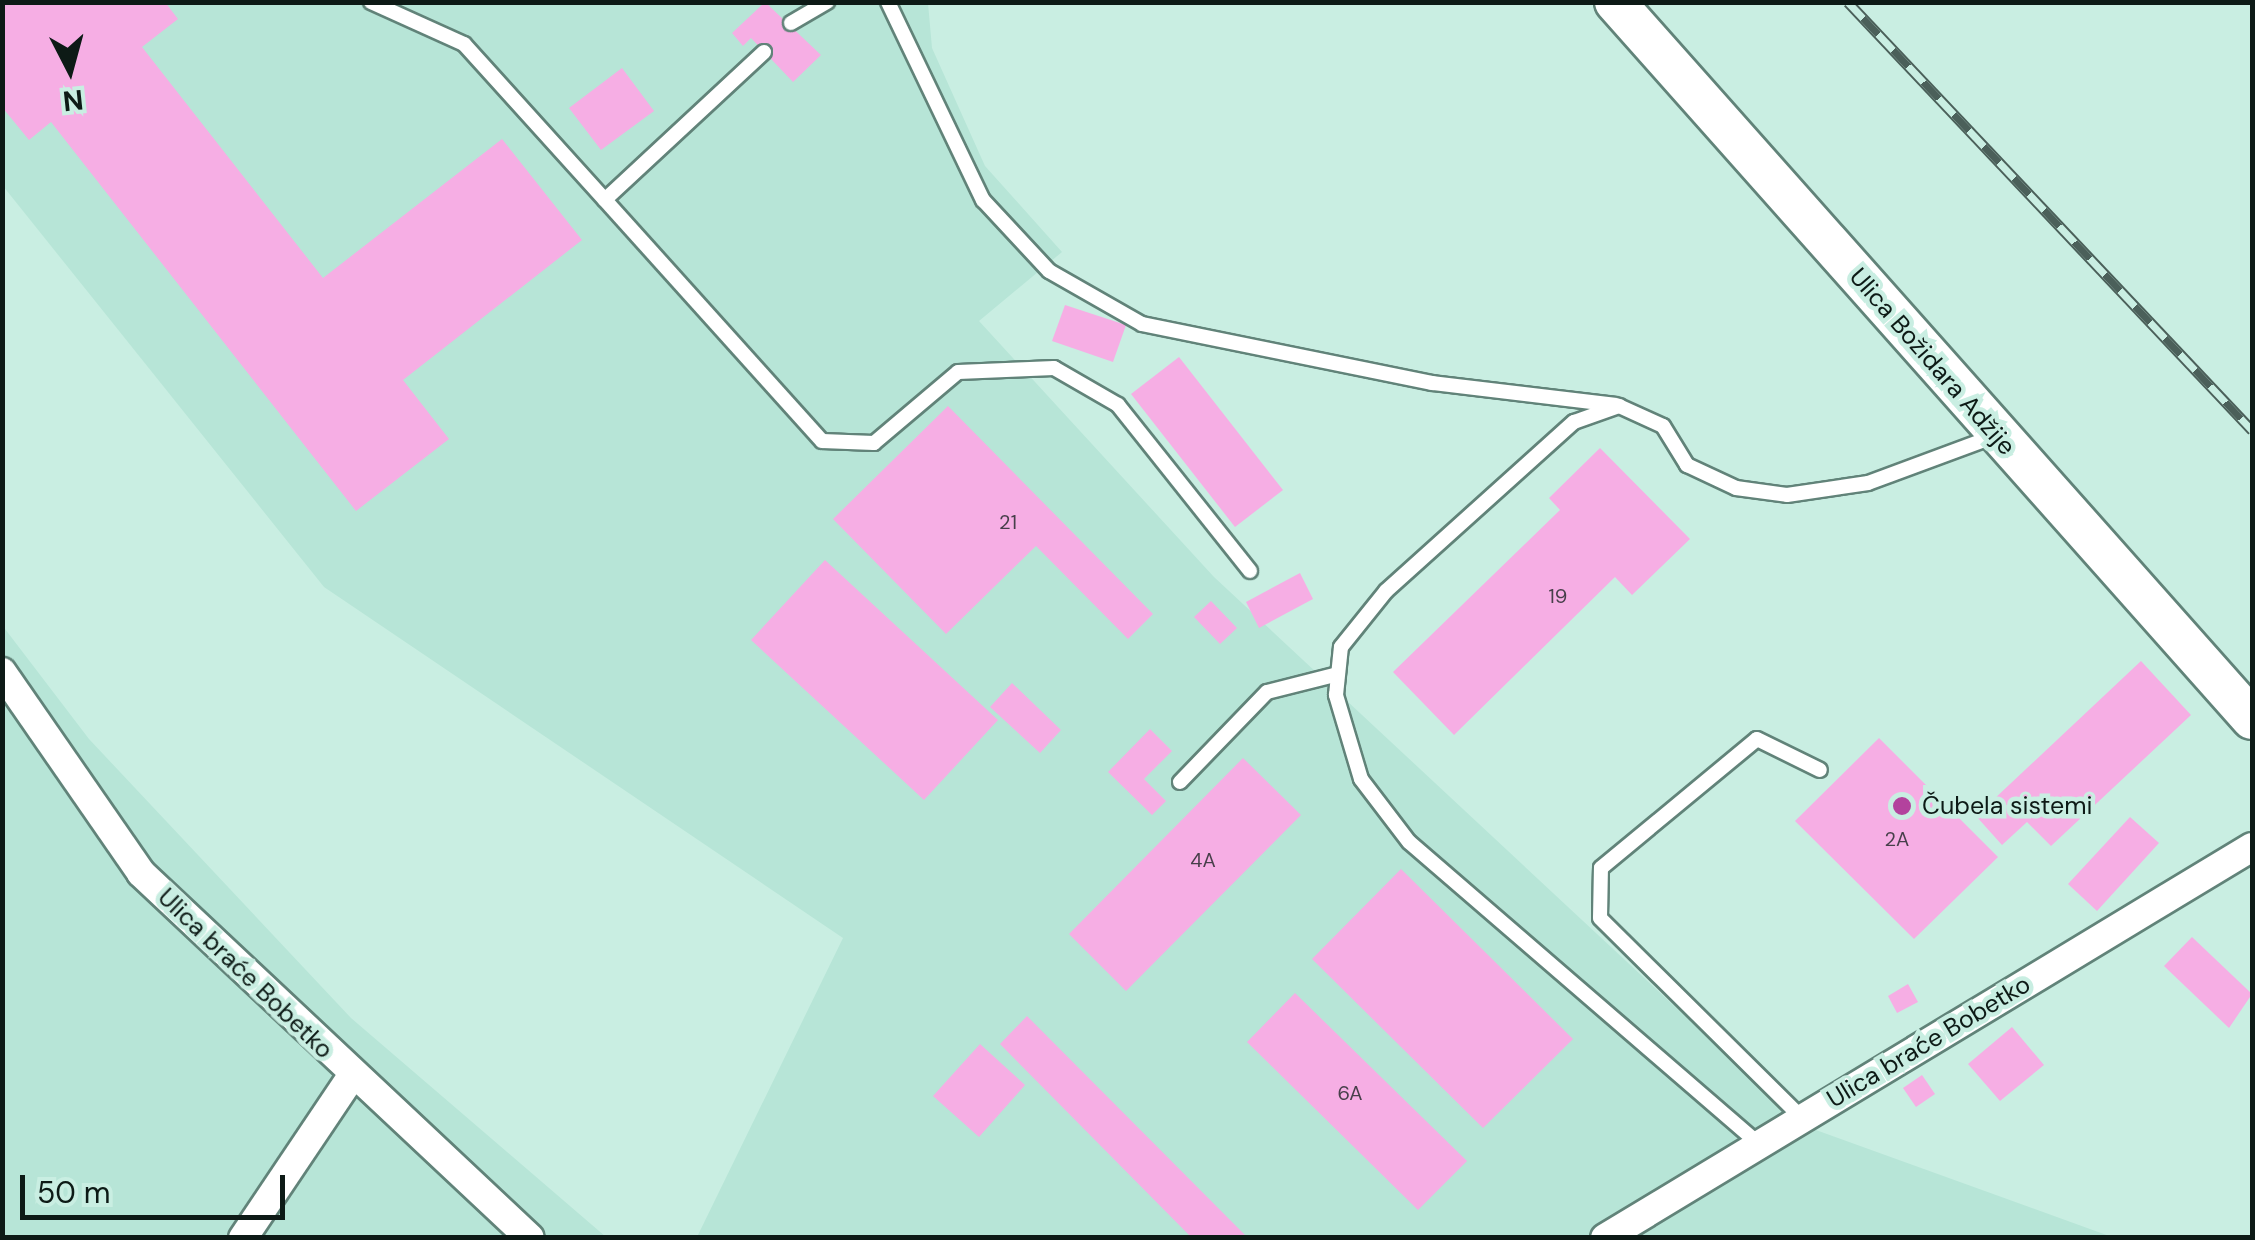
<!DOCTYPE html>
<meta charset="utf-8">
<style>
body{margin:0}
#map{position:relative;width:2255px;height:1240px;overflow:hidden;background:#c9eee2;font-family:"DM Sans",sans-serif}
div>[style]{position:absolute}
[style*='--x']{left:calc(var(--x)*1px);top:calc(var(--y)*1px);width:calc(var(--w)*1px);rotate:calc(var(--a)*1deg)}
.built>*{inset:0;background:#b7e5d7}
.building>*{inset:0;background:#f6aee4}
.roads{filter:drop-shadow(2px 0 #618379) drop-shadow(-2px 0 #618379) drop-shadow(0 2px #618379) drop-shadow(0 -2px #618379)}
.service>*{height:14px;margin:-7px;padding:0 7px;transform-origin:7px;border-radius:7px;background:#fff}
.minor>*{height:28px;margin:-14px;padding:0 14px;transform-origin:14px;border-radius:14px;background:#fff}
.secondary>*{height:40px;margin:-20px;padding:0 20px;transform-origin:20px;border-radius:20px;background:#fff}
.rail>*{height:11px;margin-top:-5.5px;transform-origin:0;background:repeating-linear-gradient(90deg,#c9eee2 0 22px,#4b605a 0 44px);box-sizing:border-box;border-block:2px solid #4b605a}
.dots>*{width:28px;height:28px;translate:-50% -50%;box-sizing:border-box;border:5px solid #c9eee2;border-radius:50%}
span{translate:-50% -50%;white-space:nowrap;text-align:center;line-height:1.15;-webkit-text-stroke:9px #c9eee2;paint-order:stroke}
.number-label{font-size:20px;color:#473f4a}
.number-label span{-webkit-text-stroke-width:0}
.street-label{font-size:25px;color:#0d1a16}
.poi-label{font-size:25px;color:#0d1a16}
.left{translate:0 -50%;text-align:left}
.frame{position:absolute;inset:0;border:5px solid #0d1a16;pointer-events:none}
.north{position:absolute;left:20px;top:20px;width:100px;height:100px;-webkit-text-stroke:8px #c9eee2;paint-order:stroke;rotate:174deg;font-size:28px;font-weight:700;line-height:40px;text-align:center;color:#0d1a16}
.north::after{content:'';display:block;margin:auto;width:35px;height:45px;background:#0d1a16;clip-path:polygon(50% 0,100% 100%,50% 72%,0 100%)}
.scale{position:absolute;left:20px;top:1175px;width:265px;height:45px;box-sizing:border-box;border:5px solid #0d1a16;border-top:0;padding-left:12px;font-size:30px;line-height:35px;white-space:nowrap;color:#0d1a16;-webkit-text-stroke:8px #c9eee2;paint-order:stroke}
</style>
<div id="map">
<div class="built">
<i style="clip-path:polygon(3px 3px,928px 3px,932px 48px,985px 166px,1062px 252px,979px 321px,1214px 577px,1802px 1125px,2112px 1237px,697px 1237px,843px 938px,324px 587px,3px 186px)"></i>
<i style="clip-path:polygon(2px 625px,89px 739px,351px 1018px,606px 1237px,3px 1237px)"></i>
</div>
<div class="building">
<i style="clip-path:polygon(2px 2px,165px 2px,178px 19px,142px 47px,323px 278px,502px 139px,582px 240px,403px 380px,449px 439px,356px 511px,51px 122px,29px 140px,2px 107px)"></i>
<i style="clip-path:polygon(765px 2px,821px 55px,793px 82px,751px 38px,743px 46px,732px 33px)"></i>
<i style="clip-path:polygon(622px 68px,654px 111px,601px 150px,569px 108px)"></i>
<i style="clip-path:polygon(1065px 305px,1126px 325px,1113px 362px,1052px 341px)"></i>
<i style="clip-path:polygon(1179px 357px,1283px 490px,1235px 527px,1131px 394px)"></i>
<i style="clip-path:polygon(948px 406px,1153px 614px,1128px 639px,1036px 546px,946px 634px,833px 519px)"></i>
<i style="clip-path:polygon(1600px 448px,1690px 539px,1632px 595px,1615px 577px,1454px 735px,1393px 672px,1560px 510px,1549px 498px)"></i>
<i style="clip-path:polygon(825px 560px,998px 720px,924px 800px,751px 640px)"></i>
<i style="clip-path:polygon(1300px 573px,1313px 599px,1259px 628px,1246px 602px)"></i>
<i style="clip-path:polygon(1211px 601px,1237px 628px,1220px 644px,1194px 617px)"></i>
<i style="clip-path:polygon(2141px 661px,2191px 715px,2051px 846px,2027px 822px,2002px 845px,1976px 816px)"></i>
<i style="clip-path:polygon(1012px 683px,1061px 730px,1040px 753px,990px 707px)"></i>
<i style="clip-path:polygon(1150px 729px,1172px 751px,1144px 779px,1166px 801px,1152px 815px,1108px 772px)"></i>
<i style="clip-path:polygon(1879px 738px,1998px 857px,1914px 939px,1795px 821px)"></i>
<i style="clip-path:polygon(1243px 758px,1301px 815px,1126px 991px,1069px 934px)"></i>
<i style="clip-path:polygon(2130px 817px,2159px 843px,2097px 911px,2068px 884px)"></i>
<i style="clip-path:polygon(1401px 869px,1573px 1039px,1483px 1128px,1312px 959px)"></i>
<i style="clip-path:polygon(2192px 937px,2252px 994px,2229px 1028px,2164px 966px)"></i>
<i style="clip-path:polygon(1908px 984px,1918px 1002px,1897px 1013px,1888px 996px)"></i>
<i style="clip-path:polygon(1295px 993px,1467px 1161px,1418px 1210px,1247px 1042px)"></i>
<i style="clip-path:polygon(1027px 1016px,1248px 1238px,1192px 1238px,1000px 1044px)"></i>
<i style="clip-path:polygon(2012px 1027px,2044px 1065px,2000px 1101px,1968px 1064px)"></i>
<i style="clip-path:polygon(980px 1044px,1025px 1085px,979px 1137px,933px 1096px)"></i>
<i style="clip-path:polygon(1922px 1075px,1935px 1094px,1916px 1107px,1903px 1088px)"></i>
</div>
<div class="roads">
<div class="service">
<i style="--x:371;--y:2;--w:102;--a:24.3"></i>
<i style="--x:464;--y:44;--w:210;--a:47.9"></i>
<i style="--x:888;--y:2;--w:220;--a:64.4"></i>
<i style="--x:983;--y:200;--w:97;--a:47.1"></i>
<i style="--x:1049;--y:271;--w:107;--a:29.7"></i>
<i style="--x:1142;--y:324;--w:296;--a:11.5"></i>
<i style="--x:1432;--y:383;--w:185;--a:6.8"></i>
<i style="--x:791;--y:23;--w:42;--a:-30.3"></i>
<i style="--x:764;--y:52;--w:217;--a:137.1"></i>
<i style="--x:605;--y:200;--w:324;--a:48"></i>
<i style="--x:822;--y:441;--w:52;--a:2.2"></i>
<i style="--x:874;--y:443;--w:110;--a:-40.2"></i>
<i style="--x:958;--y:372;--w:96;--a:-2.4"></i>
<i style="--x:1054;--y:368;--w:74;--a:30"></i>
<i style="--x:1118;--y:405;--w:212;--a:51.5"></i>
<i style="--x:1180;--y:782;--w:125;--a:-46"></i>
<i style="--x:1267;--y:692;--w:73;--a:-14.2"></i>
<i style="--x:1802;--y:1118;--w:284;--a:-135.3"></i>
<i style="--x:1600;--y:918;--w:50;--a:-88.9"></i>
<i style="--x:1601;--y:868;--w:202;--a:-39.6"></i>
<i style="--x:1757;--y:739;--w:70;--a:26.2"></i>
<i style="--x:1759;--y:1144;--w:462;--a:-139.2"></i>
<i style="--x:1409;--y:842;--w:79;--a:-127.3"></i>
<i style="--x:1361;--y:779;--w:88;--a:-106.6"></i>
<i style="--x:1336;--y:695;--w:48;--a:-84.1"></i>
<i style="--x:1341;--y:647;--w:72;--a:-51.2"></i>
<i style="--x:1386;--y:591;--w:253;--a:-42"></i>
<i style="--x:1574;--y:422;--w:48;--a:-19.6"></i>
<i style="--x:1619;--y:406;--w:48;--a:24.4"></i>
<i style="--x:1663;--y:426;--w:46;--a:58.4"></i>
<i style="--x:1687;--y:465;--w:54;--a:25.1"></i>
<i style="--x:1736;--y:488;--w:51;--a:7.8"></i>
<i style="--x:1787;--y:495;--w:82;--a:-8.4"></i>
<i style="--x:1868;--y:483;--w:135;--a:-20.3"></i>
</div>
<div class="minor">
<i style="--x:2;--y:672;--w:244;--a:55.3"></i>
<i style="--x:141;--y:873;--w:533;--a:43.18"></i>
<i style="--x:243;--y:1238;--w:194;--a:-56.1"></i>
<i style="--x:1605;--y:1238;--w:756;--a:-31.15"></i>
</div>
<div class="secondary">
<i style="--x:1615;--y:2;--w:959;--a:48.38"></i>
</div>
</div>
<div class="rail">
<i style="--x:1848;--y:2;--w:589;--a:46.65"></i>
</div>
<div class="dots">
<i style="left:1902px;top:806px;background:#b3429d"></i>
</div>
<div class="number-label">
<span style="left:1008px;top:522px">21</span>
<span style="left:1558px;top:596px">19</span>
<span style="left:1897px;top:839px">2A</span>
<span style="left:1203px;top:860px">4A</span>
<span style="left:1350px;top:1093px">6A</span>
</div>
<div class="street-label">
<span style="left:1932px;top:362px;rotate:49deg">Ulica Božidara Adžije</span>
<span style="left:245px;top:974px;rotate:44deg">Ulica braće Bobetko</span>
<span style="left:1929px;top:1042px;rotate:-31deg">Ulica braće Bobetko</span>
</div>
<div class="poi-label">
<span class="left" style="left:1922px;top:806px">Čubela sistemi</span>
</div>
<div class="frame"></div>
<div class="north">N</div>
<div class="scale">50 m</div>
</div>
